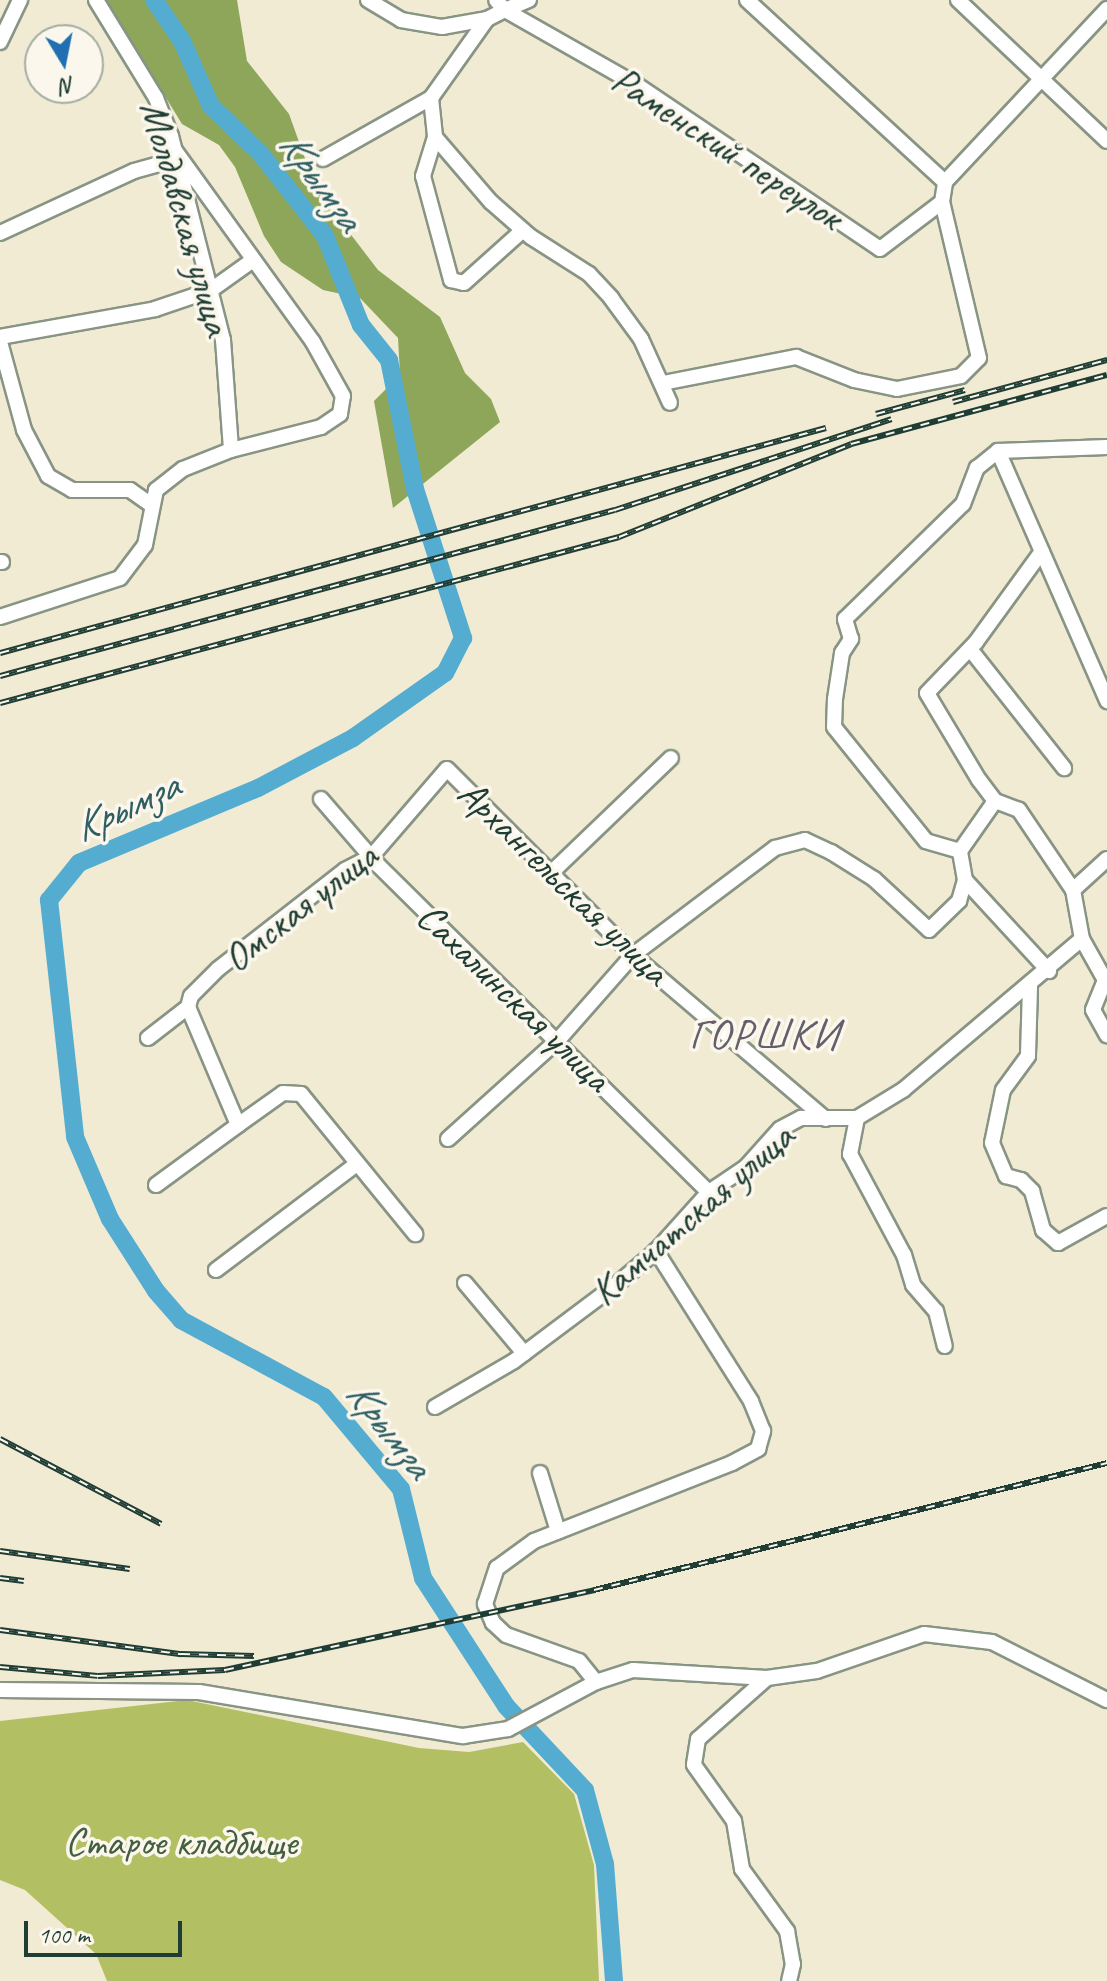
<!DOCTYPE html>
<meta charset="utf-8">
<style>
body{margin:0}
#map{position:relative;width:1107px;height:1981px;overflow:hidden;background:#f1ebd4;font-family:Caveat,sans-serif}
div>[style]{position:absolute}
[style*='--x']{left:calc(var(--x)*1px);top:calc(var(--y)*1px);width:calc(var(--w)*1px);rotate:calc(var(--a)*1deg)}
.green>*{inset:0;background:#b2c063}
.forest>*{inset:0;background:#8da659}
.river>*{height:18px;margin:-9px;padding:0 9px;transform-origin:9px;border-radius:9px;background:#54add1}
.roads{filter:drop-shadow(2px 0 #889484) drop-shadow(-2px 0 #889484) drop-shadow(0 2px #889484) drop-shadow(0 -2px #889484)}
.minor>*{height:14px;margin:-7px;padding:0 7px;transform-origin:7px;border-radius:7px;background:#fff}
.rail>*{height:6px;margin-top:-3px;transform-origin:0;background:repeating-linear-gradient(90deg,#fbf7ec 0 9px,#1f3d34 0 18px);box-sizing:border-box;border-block:2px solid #1f3d34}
span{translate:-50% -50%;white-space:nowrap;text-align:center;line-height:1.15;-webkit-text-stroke:7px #fbf7ec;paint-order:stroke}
.street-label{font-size:40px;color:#1f3d34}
.park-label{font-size:40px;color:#445e40}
.water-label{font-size:42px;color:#2f5f63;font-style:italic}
.neighbourhood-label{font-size:42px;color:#64606b;letter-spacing:2px}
.north{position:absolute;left:24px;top:24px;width:80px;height:80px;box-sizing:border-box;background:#fbf7ec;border:2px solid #a3ada2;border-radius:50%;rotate:170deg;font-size:22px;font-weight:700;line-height:32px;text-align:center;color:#1f3d34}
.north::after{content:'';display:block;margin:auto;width:28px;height:36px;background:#1f6fb2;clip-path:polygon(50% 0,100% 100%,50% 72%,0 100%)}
.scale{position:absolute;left:24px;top:1921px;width:158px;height:36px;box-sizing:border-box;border:4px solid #1f3d34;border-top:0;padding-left:10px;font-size:24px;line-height:28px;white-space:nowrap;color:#1f3d34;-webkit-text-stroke:6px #fbf7ec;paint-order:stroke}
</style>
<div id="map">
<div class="green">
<i style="clip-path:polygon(187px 1700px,419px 1748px,469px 1752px,523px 1742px,574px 1794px,594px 1865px,599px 1981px,107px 1981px,96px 1954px,25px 1890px,0 1880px,0 1721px)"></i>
</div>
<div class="forest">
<i style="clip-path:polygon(106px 0,237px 0,247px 61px,289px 114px,316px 189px,378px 270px,440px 317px,465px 373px,491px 399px,500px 422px,393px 508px,374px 401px,400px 375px,398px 338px,360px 298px,323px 290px,281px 262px,264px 236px,235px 167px,219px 145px,182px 124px)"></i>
</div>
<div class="river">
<i style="--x:154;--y:0;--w:50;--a:55.7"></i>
<i style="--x:182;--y:41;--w:71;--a:66"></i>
<i style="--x:211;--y:106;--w:69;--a:43.8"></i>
<i style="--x:261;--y:154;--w:104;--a:52"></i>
<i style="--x:325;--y:236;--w:96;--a:68"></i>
<i style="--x:361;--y:325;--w:45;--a:51.3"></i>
<i style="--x:389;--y:360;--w:132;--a:78.6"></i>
<i style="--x:415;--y:489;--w:157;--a:72.1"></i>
<i style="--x:463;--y:638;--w:39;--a:117"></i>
<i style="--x:445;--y:673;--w:113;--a:144.8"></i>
<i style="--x:353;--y:738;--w:107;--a:152.2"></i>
<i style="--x:258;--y:788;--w:194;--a:157.3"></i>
<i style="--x:79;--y:863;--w:48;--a:129"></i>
<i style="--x:49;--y:900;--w:238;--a:83.7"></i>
<i style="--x:75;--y:1137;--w:89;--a:66.9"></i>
<i style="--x:110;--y:1219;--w:85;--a:57.4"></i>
<i style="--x:156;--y:1291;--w:38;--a:49"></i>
<i style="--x:181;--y:1320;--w:162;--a:28.3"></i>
<i style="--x:324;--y:1397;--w:120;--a:50.1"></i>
<i style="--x:401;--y:1489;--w:92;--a:76.1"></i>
<i style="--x:423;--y:1578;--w:153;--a:57"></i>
<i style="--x:506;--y:1706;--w:115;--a:46.8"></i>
<i style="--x:585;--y:1790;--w:77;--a:74.9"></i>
<i style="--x:605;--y:1864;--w:117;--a:85.6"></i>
</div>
<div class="roads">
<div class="minor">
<i style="--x:96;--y:0;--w:115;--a:58.5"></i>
<i style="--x:156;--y:98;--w:41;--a:68.5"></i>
<i style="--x:171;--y:136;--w:211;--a:75.7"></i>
<i style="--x:223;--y:340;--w:110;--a:85.8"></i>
<i style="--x:368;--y:0;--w:39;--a:31"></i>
<i style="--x:401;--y:20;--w:42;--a:9.7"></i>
<i style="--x:442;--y:27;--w:46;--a:-10.1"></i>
<i style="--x:747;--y:0;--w:269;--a:42.6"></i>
<i style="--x:958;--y:0;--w:205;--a:43.4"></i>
<i style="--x:505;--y:10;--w:152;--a:29.6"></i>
<i style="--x:637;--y:85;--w:293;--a:34"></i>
<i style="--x:880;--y:249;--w:78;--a:-37.2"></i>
<i style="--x:505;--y:10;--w:26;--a:-23"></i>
<i style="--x:0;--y:42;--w:47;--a:-64.5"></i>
<i style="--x:431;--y:98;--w:39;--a:84"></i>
<i style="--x:435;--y:137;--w:86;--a:49.3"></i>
<i style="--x:491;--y:202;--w:53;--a:41.2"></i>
<i style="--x:531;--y:237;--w:69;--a:32.5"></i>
<i style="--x:589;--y:274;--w:33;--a:47"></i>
<i style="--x:611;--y:298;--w:51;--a:53.8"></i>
<i style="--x:641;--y:339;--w:70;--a:65.6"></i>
<i style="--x:435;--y:137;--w:41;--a:107.1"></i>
<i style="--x:423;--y:176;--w:108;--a:74.9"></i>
<i style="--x:451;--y:280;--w:13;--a:13"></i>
<i style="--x:464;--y:283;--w:79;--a:-41.9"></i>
<i style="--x:323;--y:159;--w:124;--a:-29.5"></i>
<i style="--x:431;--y:98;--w:97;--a:-54.7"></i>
<i style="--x:487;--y:19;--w:20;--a:-27"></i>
<i style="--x:505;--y:10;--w:13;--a:-132"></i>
<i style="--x:945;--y:182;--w:237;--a:-46.9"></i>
<i style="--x:0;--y:233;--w:148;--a:-24.8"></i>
<i style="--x:134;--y:171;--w:45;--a:-15.6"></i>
<i style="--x:0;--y:337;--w:158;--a:-10.2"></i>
<i style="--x:155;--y:309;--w:59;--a:-18.7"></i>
<i style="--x:211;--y:290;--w:52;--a:-35.5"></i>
<i style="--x:0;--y:342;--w:91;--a:74.7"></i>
<i style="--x:24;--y:430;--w:52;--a:62.4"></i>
<i style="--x:48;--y:476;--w:28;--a:30"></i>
<i style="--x:72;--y:490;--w:58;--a:0"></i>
<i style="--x:130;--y:490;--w:24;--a:35"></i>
<i style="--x:663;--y:383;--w:136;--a:-11.1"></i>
<i style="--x:796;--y:357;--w:62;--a:21.6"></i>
<i style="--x:854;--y:380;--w:44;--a:11.8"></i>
<i style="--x:897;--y:389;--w:65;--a:-11.5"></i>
<i style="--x:961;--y:376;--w:25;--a:-45"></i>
<i style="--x:979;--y:358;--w:160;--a:-103.3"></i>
<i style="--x:942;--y:202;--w:20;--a:-81"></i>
<i style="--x:998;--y:451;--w:273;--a:66.4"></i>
<i style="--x:998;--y:451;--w:109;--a:-2.1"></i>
<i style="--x:0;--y:562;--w:2;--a:0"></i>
<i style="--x:0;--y:617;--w:126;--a:-18"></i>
<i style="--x:120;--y:578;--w:41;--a:-52.9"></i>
<i style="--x:145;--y:545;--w:56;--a:-78.7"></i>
<i style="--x:156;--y:490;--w:34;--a:-38"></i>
<i style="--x:183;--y:469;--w:52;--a:-21.6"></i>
<i style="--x:231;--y:450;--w:93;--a:-14.3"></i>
<i style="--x:321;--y:427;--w:23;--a:-34"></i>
<i style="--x:340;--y:414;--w:18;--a:-81"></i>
<i style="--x:343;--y:396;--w:62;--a:-119.1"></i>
<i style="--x:313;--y:342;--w:238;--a:-125.8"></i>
<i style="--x:970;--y:649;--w:152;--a:51.7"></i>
<i style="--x:321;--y:799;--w:87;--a:49.2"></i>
<i style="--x:378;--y:865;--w:465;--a:44.7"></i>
<i style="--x:960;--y:851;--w:35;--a:-164"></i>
<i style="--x:926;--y:841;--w:146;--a:-128.9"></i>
<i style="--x:834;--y:727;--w:28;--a:-88"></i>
<i style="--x:835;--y:699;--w:47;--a:-81.3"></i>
<i style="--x:842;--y:653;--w:17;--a:-57"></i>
<i style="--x:851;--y:639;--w:21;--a:-107"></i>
<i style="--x:845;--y:619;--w:165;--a:-44.3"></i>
<i style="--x:963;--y:504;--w:39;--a:-69"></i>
<i style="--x:977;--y:468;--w:27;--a:-39"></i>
<i style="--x:960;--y:851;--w:61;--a:-55"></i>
<i style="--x:551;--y:873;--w:166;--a:-43.8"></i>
<i style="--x:965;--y:880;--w:124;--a:47.3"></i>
<i style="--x:1073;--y:890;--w:46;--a:-42.4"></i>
<i style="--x:1082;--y:939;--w:47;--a:60.7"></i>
<i style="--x:1105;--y:980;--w:32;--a:112"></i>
<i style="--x:1093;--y:1010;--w:29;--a:61"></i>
<i style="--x:1030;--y:987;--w:69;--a:91.7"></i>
<i style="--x:1028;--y:1056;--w:42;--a:126.3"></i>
<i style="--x:1003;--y:1090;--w:54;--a:101.7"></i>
<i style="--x:992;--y:1143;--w:36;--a:67"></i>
<i style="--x:1006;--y:1176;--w:16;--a:15"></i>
<i style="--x:1021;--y:1180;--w:16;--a:45"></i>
<i style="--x:1032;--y:1191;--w:41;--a:74.2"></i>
<i style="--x:1043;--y:1230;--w:20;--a:41"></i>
<i style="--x:1058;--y:1243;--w:56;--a:-28.9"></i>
<i style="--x:188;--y:1007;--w:128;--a:67"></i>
<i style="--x:238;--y:1125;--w:55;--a:-35.4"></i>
<i style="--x:283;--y:1093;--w:18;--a:3"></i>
<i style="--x:301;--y:1094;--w:181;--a:50.8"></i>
<i style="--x:148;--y:1038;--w:51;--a:-37.8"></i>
<i style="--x:188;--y:1007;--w:11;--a:-75"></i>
<i style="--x:191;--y:996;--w:38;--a:-45"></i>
<i style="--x:218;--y:969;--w:161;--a:-37.9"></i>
<i style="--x:345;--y:870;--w:29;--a:-27"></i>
<i style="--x:371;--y:857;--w:116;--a:-49.2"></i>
<i style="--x:447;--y:769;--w:263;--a:45"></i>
<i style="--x:633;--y:955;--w:253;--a:40.4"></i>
<i style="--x:857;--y:1118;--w:37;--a:101"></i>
<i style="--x:850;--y:1154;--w:115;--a:61.9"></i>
<i style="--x:904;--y:1255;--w:31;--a:73"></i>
<i style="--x:913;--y:1285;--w:35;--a:49"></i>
<i style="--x:936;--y:1311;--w:36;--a:76"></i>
<i style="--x:448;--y:1139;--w:149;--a:-42"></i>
<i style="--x:559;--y:1039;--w:112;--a:-48.6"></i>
<i style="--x:633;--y:955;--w:178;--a:-37"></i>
<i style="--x:775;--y:848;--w:31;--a:-15"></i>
<i style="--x:805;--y:840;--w:29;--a:25"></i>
<i style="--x:831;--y:852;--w:51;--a:32.1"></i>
<i style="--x:874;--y:879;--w:75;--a:42.8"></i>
<i style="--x:929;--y:930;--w:42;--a:-44"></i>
<i style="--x:959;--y:901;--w:22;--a:-74"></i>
<i style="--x:965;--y:880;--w:29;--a:-100"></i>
<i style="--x:156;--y:1185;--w:102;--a:-36.2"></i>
<i style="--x:216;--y:1270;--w:173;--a:-37"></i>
<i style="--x:465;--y:1283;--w:92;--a:49.9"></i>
<i style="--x:435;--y:1407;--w:91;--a:-30.2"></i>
<i style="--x:514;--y:1361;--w:129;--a:-36.8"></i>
<i style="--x:617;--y:1284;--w:51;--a:-40.2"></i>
<i style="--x:656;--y:1251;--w:79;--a:-48.1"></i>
<i style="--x:709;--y:1192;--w:45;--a:-34"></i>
<i style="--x:746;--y:1167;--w:51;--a:-48.2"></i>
<i style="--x:780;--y:1129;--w:24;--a:-28"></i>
<i style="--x:801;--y:1118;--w:56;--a:0"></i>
<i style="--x:857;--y:1118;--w:54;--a:-31.3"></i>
<i style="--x:903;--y:1090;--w:234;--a:-40.2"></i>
<i style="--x:1082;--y:939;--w:50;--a:-100.4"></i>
<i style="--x:1073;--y:890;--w:97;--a:-124"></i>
<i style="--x:1019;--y:810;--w:26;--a:-159"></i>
<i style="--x:995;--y:801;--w:26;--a:-127"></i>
<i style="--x:979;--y:780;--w:101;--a:-120.9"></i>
<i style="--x:927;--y:693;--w:71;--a:-46.1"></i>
<i style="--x:976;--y:642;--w:112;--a:-54"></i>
<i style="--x:540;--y:1473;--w:61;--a:72.8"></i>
<i style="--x:767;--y:1678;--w:92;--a:138.5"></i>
<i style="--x:698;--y:1739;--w:26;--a:99"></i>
<i style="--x:694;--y:1765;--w:69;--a:54.5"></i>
<i style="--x:734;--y:1821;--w:49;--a:80.5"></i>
<i style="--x:742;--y:1869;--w:77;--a:54"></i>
<i style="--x:787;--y:1931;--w:34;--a:80"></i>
<i style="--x:793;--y:1964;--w:17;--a:103"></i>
<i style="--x:596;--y:1682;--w:27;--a:-129"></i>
<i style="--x:579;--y:1661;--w:77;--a:-160.4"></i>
<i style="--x:506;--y:1635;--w:18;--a:-137"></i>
<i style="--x:493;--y:1623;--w:21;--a:-113"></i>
<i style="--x:485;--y:1604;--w:38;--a:-72"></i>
<i style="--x:497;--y:1568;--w:46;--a:-36.1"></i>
<i style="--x:534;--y:1541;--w:213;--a:-21.5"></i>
<i style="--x:732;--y:1463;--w:30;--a:-28"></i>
<i style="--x:758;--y:1449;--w:19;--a:-74"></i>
<i style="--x:763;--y:1431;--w:32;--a:-112"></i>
<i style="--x:751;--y:1401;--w:178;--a:-122.3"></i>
<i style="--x:0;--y:1690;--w:199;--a:0.6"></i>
<i style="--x:199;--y:1692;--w:268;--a:9.5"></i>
<i style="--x:463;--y:1736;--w:46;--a:-8.8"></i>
<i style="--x:508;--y:1729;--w:100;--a:-28.1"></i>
<i style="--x:596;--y:1682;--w:39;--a:-18"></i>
<i style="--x:633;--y:1670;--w:134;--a:3.4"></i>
<i style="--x:767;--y:1678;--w:50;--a:-8"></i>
<i style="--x:817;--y:1671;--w:113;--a:-19.1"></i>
<i style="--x:924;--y:1634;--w:68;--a:6.7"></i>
<i style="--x:992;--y:1642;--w:129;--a:26.8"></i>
</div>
</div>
<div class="rail">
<i style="--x:953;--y:402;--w:160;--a:-15.3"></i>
<i style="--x:876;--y:414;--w:92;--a:-15.1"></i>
<i style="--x:0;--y:653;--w:856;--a:-15.24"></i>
<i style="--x:0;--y:676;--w:637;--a:-15.11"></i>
<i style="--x:615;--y:510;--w:291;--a:-18.2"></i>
<i style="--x:0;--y:703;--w:641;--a:-15.01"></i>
<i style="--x:619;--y:537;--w:250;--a:-21.8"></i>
<i style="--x:851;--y:444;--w:265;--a:-15.1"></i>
<i style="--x:0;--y:1439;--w:182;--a:27.8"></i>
<i style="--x:0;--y:1551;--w:131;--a:7.9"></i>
<i style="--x:0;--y:1578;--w:24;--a:7"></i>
<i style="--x:0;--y:1630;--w:183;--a:7.6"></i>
<i style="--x:181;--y:1654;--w:73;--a:1.6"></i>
<i style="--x:0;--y:1667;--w:98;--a:5.2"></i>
<i style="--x:98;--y:1676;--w:127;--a:-2.7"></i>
<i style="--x:225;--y:1670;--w:378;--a:-12.2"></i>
<i style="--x:594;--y:1590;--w:528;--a:-13.9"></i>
</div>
<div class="street-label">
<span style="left:727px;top:148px;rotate:33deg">Раменский переулок</span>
<span style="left:186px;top:218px;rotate:74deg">Молдавская улица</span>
<span style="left:564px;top:882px;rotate:44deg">Архангельская улица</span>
<span style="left:300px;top:907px;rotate:-38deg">Омская улица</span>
<span style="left:514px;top:997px;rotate:44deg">Сахалинская улица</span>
<span style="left:692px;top:1214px;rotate:-41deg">Камчатская улица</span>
</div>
<div class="park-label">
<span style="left:181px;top:1842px">Старое кладбище</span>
</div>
<div class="water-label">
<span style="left:321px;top:181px;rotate:54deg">Крымза</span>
<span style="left:126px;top:807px;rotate:-25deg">Крымза</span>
<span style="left:389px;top:1429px;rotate:52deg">Крымза</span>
</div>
<div class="neighbourhood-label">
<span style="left:765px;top:1035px">ГОРШКИ</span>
</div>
<div class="north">N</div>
<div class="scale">100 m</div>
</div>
